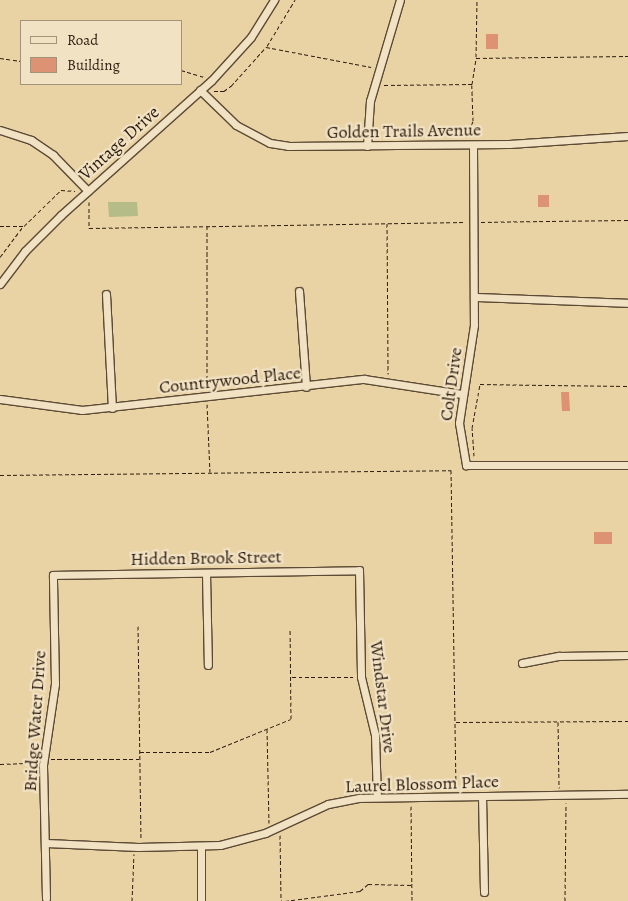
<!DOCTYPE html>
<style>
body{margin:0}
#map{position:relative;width:628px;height:901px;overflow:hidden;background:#e9d3a5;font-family:Alegreya,serif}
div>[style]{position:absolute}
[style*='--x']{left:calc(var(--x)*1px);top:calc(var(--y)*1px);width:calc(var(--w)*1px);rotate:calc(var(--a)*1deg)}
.green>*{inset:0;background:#b5bc87}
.building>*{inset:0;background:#dc9273}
.path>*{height:1px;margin-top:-0.5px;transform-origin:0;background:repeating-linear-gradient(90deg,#2d1c0e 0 4px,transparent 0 6.5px)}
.roads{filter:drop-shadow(1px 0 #5c4a34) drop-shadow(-1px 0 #5c4a34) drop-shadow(0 1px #5c4a34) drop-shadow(0 -1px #5c4a34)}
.minor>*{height:7px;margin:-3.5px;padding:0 3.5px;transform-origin:3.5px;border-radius:3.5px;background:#f1e2c4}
span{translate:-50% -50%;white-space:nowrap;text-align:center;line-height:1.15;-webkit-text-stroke:4.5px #f1e2c4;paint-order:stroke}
.street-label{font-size:18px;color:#2d1c0e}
.legend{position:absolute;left:20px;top:20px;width:162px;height:65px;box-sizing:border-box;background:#f1e2c4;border:1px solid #a3937b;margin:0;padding:6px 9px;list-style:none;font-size:15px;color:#2d1c0e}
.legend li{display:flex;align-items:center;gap:10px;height:25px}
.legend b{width:25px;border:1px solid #a3937b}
</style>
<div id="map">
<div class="green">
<i style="clip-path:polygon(108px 202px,137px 202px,138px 216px,109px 217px)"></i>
</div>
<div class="building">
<i style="clip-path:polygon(486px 34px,498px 34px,498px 49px,486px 49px)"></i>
<i style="clip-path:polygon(538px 195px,549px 195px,549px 207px,538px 207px)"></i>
<i style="clip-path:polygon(561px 392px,569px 392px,570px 411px,562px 411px)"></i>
<i style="clip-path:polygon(594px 532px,612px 532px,612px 544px,594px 544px)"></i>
</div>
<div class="path">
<i style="--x:267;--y:46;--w:54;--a:-58.7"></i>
<i style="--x:476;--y:57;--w:57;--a:-89"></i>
<i style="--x:0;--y:58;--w:21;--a:8"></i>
<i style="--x:181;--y:70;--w:24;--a:17"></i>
<i style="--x:384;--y:85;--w:88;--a:-0.7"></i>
<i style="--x:472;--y:84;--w:26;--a:-81"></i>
<i style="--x:476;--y:58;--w:152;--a:-0.8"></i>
<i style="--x:214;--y:91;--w:10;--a:0"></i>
<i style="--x:224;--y:91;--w:9;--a:-36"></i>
<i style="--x:231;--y:86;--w:52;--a:-48.1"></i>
<i style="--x:266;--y:47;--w:107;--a:10.8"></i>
<i style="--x:466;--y:137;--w:17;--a:-66"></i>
<i style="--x:473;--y:121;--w:36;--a:-92"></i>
<i style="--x:89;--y:202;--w:26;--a:90"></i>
<i style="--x:89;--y:228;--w:376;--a:-0.9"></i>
<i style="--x:481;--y:222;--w:147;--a:-0.8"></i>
<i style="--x:387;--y:223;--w:151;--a:89.6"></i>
<i style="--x:0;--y:226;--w:24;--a:0"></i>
<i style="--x:24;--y:226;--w:52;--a:-44.2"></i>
<i style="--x:61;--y:190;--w:14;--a:4"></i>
<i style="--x:207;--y:226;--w:161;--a:90"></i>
<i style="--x:0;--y:257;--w:38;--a:-53"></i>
<i style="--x:207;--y:404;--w:68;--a:87.5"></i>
<i style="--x:474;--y:456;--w:28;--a:-94"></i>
<i style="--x:472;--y:428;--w:45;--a:-79.7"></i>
<i style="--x:480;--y:384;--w:148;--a:0.8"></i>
<i style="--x:0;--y:475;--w:451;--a:-0.6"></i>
<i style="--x:451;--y:470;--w:318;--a:89.1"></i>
<i style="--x:138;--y:626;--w:213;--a:89.2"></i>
<i style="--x:292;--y:677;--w:61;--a:0"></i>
<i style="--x:456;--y:722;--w:172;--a:-0.3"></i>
<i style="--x:558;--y:722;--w:66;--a:89.1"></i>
<i style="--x:267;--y:729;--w:94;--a:88.8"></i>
<i style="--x:140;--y:752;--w:70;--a:0"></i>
<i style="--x:210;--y:752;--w:87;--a:-22.2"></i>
<i style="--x:291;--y:719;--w:89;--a:-90.6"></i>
<i style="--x:51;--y:759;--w:88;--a:0"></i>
<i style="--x:0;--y:764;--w:35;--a:-2"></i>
<i style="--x:411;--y:806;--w:94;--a:89.4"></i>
<i style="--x:280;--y:835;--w:66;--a:89.1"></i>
<i style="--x:132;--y:901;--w:47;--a:-87.6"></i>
<i style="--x:285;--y:901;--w:76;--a:-7.6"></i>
<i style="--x:360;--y:891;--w:11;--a:-41"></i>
<i style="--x:368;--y:884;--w:44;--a:1.3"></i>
<i style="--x:565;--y:901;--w:98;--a:-89.4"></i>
</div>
<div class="roads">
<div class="minor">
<i style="--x:200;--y:90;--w:50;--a:44.2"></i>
<i style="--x:236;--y:125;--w:38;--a:28"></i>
<i style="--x:270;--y:143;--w:18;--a:9"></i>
<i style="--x:288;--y:146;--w:221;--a:-0.5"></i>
<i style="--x:509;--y:144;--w:119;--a:-3.8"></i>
<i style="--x:0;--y:130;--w:33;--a:18"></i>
<i style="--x:31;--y:140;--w:27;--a:34"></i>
<i style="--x:53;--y:155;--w:50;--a:45.8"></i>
<i style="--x:473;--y:145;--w:180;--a:89.7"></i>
<i style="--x:474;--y:325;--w:99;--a:98.7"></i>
<i style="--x:459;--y:423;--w:43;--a:80.5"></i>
<i style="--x:466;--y:465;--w:162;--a:0"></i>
<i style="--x:367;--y:146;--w:45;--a:-86.2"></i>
<i style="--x:370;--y:101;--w:105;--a:-73.5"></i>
<i style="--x:0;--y:284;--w:41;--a:-52.9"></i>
<i style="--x:25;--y:251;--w:51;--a:-45"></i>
<i style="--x:61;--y:215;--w:201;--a:-41.8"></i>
<i style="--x:211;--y:81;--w:59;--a:-47.7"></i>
<i style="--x:251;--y:37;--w:44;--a:-58.1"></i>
<i style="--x:299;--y:291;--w:96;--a:85.8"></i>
<i style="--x:106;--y:294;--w:114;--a:87"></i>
<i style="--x:474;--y:297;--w:154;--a:2.2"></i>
<i style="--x:0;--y:399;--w:83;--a:7.6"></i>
<i style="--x:82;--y:410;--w:284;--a:-6.3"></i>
<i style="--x:364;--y:379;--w:99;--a:8.7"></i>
<i style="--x:206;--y:573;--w:92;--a:88.8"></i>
<i style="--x:522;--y:663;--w:38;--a:-11"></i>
<i style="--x:559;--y:656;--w:69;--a:-0.8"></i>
<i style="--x:482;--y:796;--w:96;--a:88.8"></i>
<i style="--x:46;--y:843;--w:92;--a:2.5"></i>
<i style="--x:138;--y:847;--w:82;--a:-1.4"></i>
<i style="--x:220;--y:845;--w:47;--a:-14.9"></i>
<i style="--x:265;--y:833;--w:69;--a:-24.7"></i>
<i style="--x:328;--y:804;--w:32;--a:-11"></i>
<i style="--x:359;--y:798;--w:269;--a:-0.9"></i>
<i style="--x:201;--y:846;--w:55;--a:90"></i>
<i style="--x:46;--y:898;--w:133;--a:-91.3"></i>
<i style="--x:43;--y:765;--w:82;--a:-81.6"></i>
<i style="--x:55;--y:684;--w:109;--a:-91.1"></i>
<i style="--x:53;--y:575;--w:306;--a:-0.9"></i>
<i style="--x:359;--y:570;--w:107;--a:88.9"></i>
<i style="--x:361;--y:677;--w:60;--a:76.4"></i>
<i style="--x:375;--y:735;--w:62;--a:88.2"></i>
</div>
</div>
<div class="street-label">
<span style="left:404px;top:131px;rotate:-1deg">Golden Trails Avenue</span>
<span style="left:119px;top:143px;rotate:-42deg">Vintage Drive</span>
<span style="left:230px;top:380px;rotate:-6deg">Countrywood Place</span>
<span style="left:451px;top:384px;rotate:-82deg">Colt Drive</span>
<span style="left:206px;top:558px;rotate:-1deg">Hidden Brook Street</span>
<span style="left:383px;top:697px;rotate:83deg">Windstar Drive</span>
<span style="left:35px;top:721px;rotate:-86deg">Bridge Water Drive</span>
<span style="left:422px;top:784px;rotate:-2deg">Laurel Blossom Place</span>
</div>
<ul class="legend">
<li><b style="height:6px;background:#f1e2c4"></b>Road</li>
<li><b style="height:14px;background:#dc9273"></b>Building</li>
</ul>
</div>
